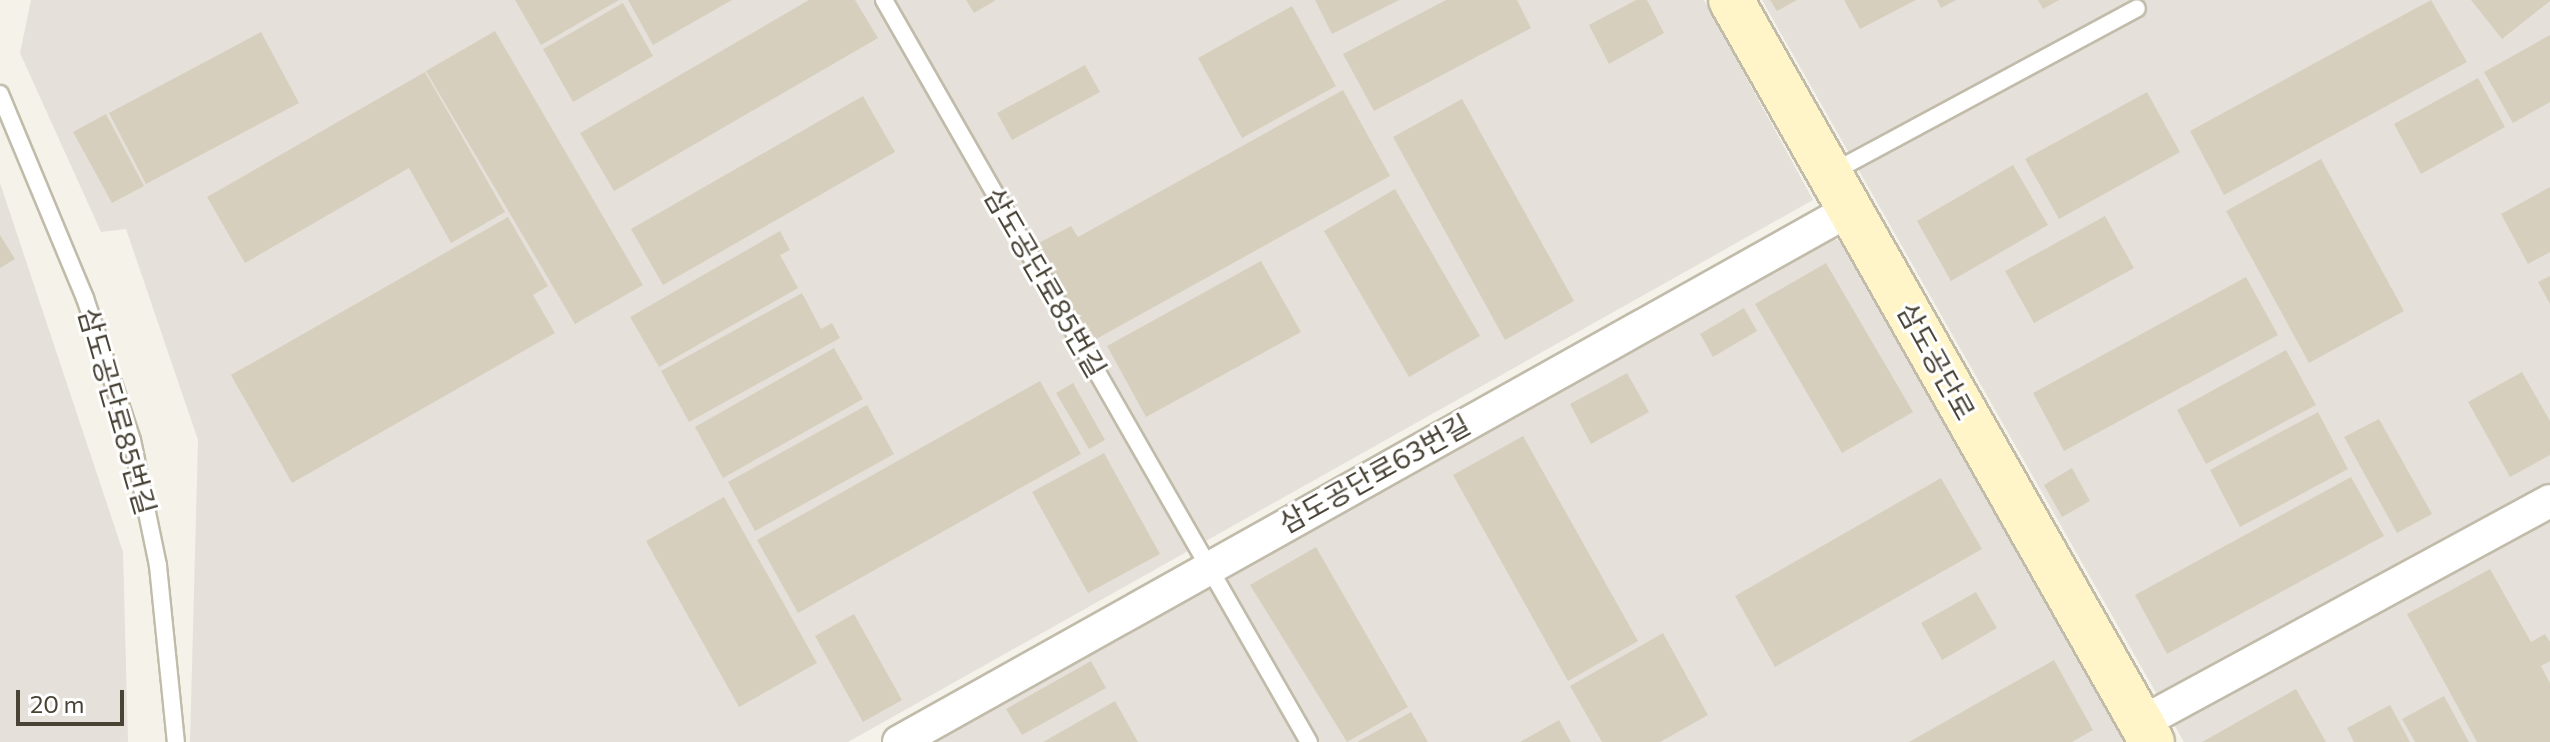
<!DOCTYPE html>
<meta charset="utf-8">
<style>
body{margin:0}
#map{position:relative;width:2550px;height:742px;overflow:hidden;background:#f5f2e9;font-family:Commissioner,"Noto Sans KR",sans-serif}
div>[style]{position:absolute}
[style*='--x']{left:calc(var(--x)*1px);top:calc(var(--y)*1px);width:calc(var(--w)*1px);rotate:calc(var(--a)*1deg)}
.industrial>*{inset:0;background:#e5e1da}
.building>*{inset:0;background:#d7cfbd}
.roads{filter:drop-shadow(2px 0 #c1bbaa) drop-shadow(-2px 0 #c1bbaa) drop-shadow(0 2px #c1bbaa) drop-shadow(0 -2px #c1bbaa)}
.lane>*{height:16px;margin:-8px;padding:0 8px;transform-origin:8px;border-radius:8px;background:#fff}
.street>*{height:32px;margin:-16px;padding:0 16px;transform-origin:16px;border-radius:16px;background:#fff}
.secondary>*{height:44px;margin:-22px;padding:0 22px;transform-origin:22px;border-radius:22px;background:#fff5c9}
span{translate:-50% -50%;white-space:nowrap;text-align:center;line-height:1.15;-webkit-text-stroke:6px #fff;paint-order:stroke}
.street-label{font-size:28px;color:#494336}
.scale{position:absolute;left:16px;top:690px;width:108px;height:36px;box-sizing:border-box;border:4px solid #494336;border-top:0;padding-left:10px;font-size:24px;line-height:28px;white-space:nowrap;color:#494336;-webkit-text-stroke:6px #fff;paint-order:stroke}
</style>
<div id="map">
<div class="industrial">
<i style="clip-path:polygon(31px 0,1704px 0,1813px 200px,848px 742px,190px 742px,198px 440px,126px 229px,101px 232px,20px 53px)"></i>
<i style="clip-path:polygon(1762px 0,2550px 0,2550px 742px,2184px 742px)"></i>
<i style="clip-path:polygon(0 183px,123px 552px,128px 742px,0 742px)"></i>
<i style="clip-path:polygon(1833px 238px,1846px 245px,2127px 742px,932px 742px)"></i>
</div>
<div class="building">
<i style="clip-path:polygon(515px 0,619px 0,541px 45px)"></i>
<i style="clip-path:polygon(628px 0,732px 0,653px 45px)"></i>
<i style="clip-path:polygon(809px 0,855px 0,878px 38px,614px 191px,580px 133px)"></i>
<i style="clip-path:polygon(966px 0,996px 0,974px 13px)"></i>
<i style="clip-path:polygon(1315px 0,1399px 0,1332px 34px)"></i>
<i style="clip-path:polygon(1446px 0,1517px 0,1531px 28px,1374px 111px,1343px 54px)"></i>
<i style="clip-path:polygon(1636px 0,1647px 0,1664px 33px,1609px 64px,1589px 25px)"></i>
<i style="clip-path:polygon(1770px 0,1797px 0,1777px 11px)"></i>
<i style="clip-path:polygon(1844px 0,1916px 0,1860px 29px)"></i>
<i style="clip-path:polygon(1937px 0,1956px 0,1941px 8px)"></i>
<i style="clip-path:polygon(2038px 0,2059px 0,2043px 9px)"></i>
<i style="clip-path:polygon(2431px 0,2467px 62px,2224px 195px,2190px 131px)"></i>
<i style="clip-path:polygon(2471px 0,2550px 0,2550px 1px,2502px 39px)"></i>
<i style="clip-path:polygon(623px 3px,653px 56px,573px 102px,543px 49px)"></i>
<i style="clip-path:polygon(1292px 6px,1336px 86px,1242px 138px,1198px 58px)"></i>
<i style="clip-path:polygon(495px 31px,643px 285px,575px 324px,426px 71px)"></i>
<i style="clip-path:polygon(261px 32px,299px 103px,146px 184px,109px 113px)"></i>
<i style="clip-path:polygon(2550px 35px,2550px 102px,2513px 123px,2484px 72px)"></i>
<i style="clip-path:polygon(1085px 65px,1100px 92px,1012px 140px,997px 113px)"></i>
<i style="clip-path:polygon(425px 72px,505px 212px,451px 243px,409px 168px,245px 263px,207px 197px)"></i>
<i style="clip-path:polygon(2478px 78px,2505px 127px,2421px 174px,2394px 124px)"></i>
<i style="clip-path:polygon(1343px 90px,1390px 176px,1089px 343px,1035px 245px,1071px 226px,1078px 237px)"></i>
<i style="clip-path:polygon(2147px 92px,2180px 152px,2059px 219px,2025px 159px)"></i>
<i style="clip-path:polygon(863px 96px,895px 152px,663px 285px,631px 229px)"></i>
<i style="clip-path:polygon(1462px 99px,1574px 301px,1505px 340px,1393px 137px)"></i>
<i style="clip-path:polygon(106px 114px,144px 186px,112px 203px,73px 132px)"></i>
<i style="clip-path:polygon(2321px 159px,2404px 311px,2309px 363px,2226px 211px)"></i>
<i style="clip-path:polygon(2013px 165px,2048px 225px,1951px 281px,1917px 221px)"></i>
<i style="clip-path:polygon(2550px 187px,2550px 252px,2528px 264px,2501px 214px)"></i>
<i style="clip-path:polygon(1395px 189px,1480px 336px,1409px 377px,1324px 231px)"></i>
<i style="clip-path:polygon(2105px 216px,2134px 268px,2034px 323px,2005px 271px)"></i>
<i style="clip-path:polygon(508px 217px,548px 286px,533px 295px,555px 333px,292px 483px,231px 375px)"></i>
<i style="clip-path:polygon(780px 231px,790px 250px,780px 255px,798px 288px,659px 367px,630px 317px)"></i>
<i style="clip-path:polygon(0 235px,15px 259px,0 268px)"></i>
<i style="clip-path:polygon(1261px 261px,1301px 332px,1146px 417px,1107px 346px)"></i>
<i style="clip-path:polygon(1826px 263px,1913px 412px,1842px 453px,1755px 304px)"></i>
<i style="clip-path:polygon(2550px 276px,2550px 304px,2538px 282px)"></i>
<i style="clip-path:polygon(2246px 277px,2278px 335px,2064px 451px,2033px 393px)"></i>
<i style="clip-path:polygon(802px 293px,821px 329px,832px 323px,840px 338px,689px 422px,661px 371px)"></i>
<i style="clip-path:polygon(1744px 308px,1757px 331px,1713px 357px,1700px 334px)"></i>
<i style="clip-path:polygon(834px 348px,863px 399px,723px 478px,695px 427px)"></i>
<i style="clip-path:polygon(2286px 350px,2316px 405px,2206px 464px,2177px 410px)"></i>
<i style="clip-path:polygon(2522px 372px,2550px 421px,2550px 455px,2510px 477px,2468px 402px)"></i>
<i style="clip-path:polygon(1627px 373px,1649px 412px,1591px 444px,1570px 404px)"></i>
<i style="clip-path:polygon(1040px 381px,1081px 454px,798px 613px,757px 540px)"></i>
<i style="clip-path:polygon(1073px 383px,1105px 440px,1089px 449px,1056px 393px)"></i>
<i style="clip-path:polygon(867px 405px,894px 454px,755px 531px,728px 482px)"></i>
<i style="clip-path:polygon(2318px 412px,2348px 469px,2240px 527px,2210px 470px)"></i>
<i style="clip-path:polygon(2379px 419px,2432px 514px,2397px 533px,2344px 437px)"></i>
<i style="clip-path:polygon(1523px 436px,1638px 641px,1568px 681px,1453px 475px)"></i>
<i style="clip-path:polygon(1104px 453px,1160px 554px,1088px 593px,1032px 492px)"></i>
<i style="clip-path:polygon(2072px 468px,2090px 501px,2062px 517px,2044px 485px)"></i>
<i style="clip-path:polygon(2351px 477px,2384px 536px,2167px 654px,2135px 595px)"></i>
<i style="clip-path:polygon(1941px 478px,1982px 549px,1775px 667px,1735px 596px)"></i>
<i style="clip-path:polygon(724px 497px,817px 663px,739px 707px,646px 541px)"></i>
<i style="clip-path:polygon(1316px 547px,1408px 707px,1347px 742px,1250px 585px)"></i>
<i style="clip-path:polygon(2490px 569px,2531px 642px,2545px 634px,2550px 642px,2550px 661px,2541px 666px,2550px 683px,2550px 742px,2477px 742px,2407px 614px)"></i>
<i style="clip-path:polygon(1976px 592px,1997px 628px,1942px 660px,1921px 623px)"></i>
<i style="clip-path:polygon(854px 614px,902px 700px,863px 722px,815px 636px)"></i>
<i style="clip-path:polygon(1663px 633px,1708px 715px,1660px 742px,1602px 742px,1570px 686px)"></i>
<i style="clip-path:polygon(2054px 660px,2093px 730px,2072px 742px,1909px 742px)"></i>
<i style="clip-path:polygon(1091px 661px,1106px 688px,1022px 735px,1006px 709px)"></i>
<i style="clip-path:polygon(2296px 689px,2326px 742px,2202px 742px)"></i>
<i style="clip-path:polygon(2444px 696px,2469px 742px,2415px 742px,2402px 719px)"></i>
<i style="clip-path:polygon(1115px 701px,1138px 742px,1043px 742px)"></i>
<i style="clip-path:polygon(2390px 705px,2410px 742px,2354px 742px,2347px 728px)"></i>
<i style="clip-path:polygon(1411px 712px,1428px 742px,1357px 742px)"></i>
<i style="clip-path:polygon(1559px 720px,1571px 742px,1520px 742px)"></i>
</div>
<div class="roads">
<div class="lane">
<i style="--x:884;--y:0;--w:855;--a:60.2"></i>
<i style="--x:0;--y:94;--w:221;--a:67.4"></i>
<i style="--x:85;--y:298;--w:150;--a:71.7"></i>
<i style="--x:132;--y:440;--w:129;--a:78.3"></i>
<i style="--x:158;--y:566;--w:177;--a:84.2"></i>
<i style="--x:1833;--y:172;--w:345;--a:-28.3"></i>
</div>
<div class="street">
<i style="--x:2141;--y:723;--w:465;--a:-28.5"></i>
<i style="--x:899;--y:742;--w:1091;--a:-29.24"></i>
</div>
<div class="secondary">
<i style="--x:1731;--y:0;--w:853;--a:60.43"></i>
</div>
</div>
<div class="street-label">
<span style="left:1046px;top:282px;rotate:60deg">삼도공단로85번길</span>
<span style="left:1937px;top:361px;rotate:61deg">삼도공단로</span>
<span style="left:118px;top:411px;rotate:74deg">삼도공단로85번길</span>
<span style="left:1374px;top:473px;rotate:-29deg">삼도공단로63번길</span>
</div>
<div class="scale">20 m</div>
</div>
